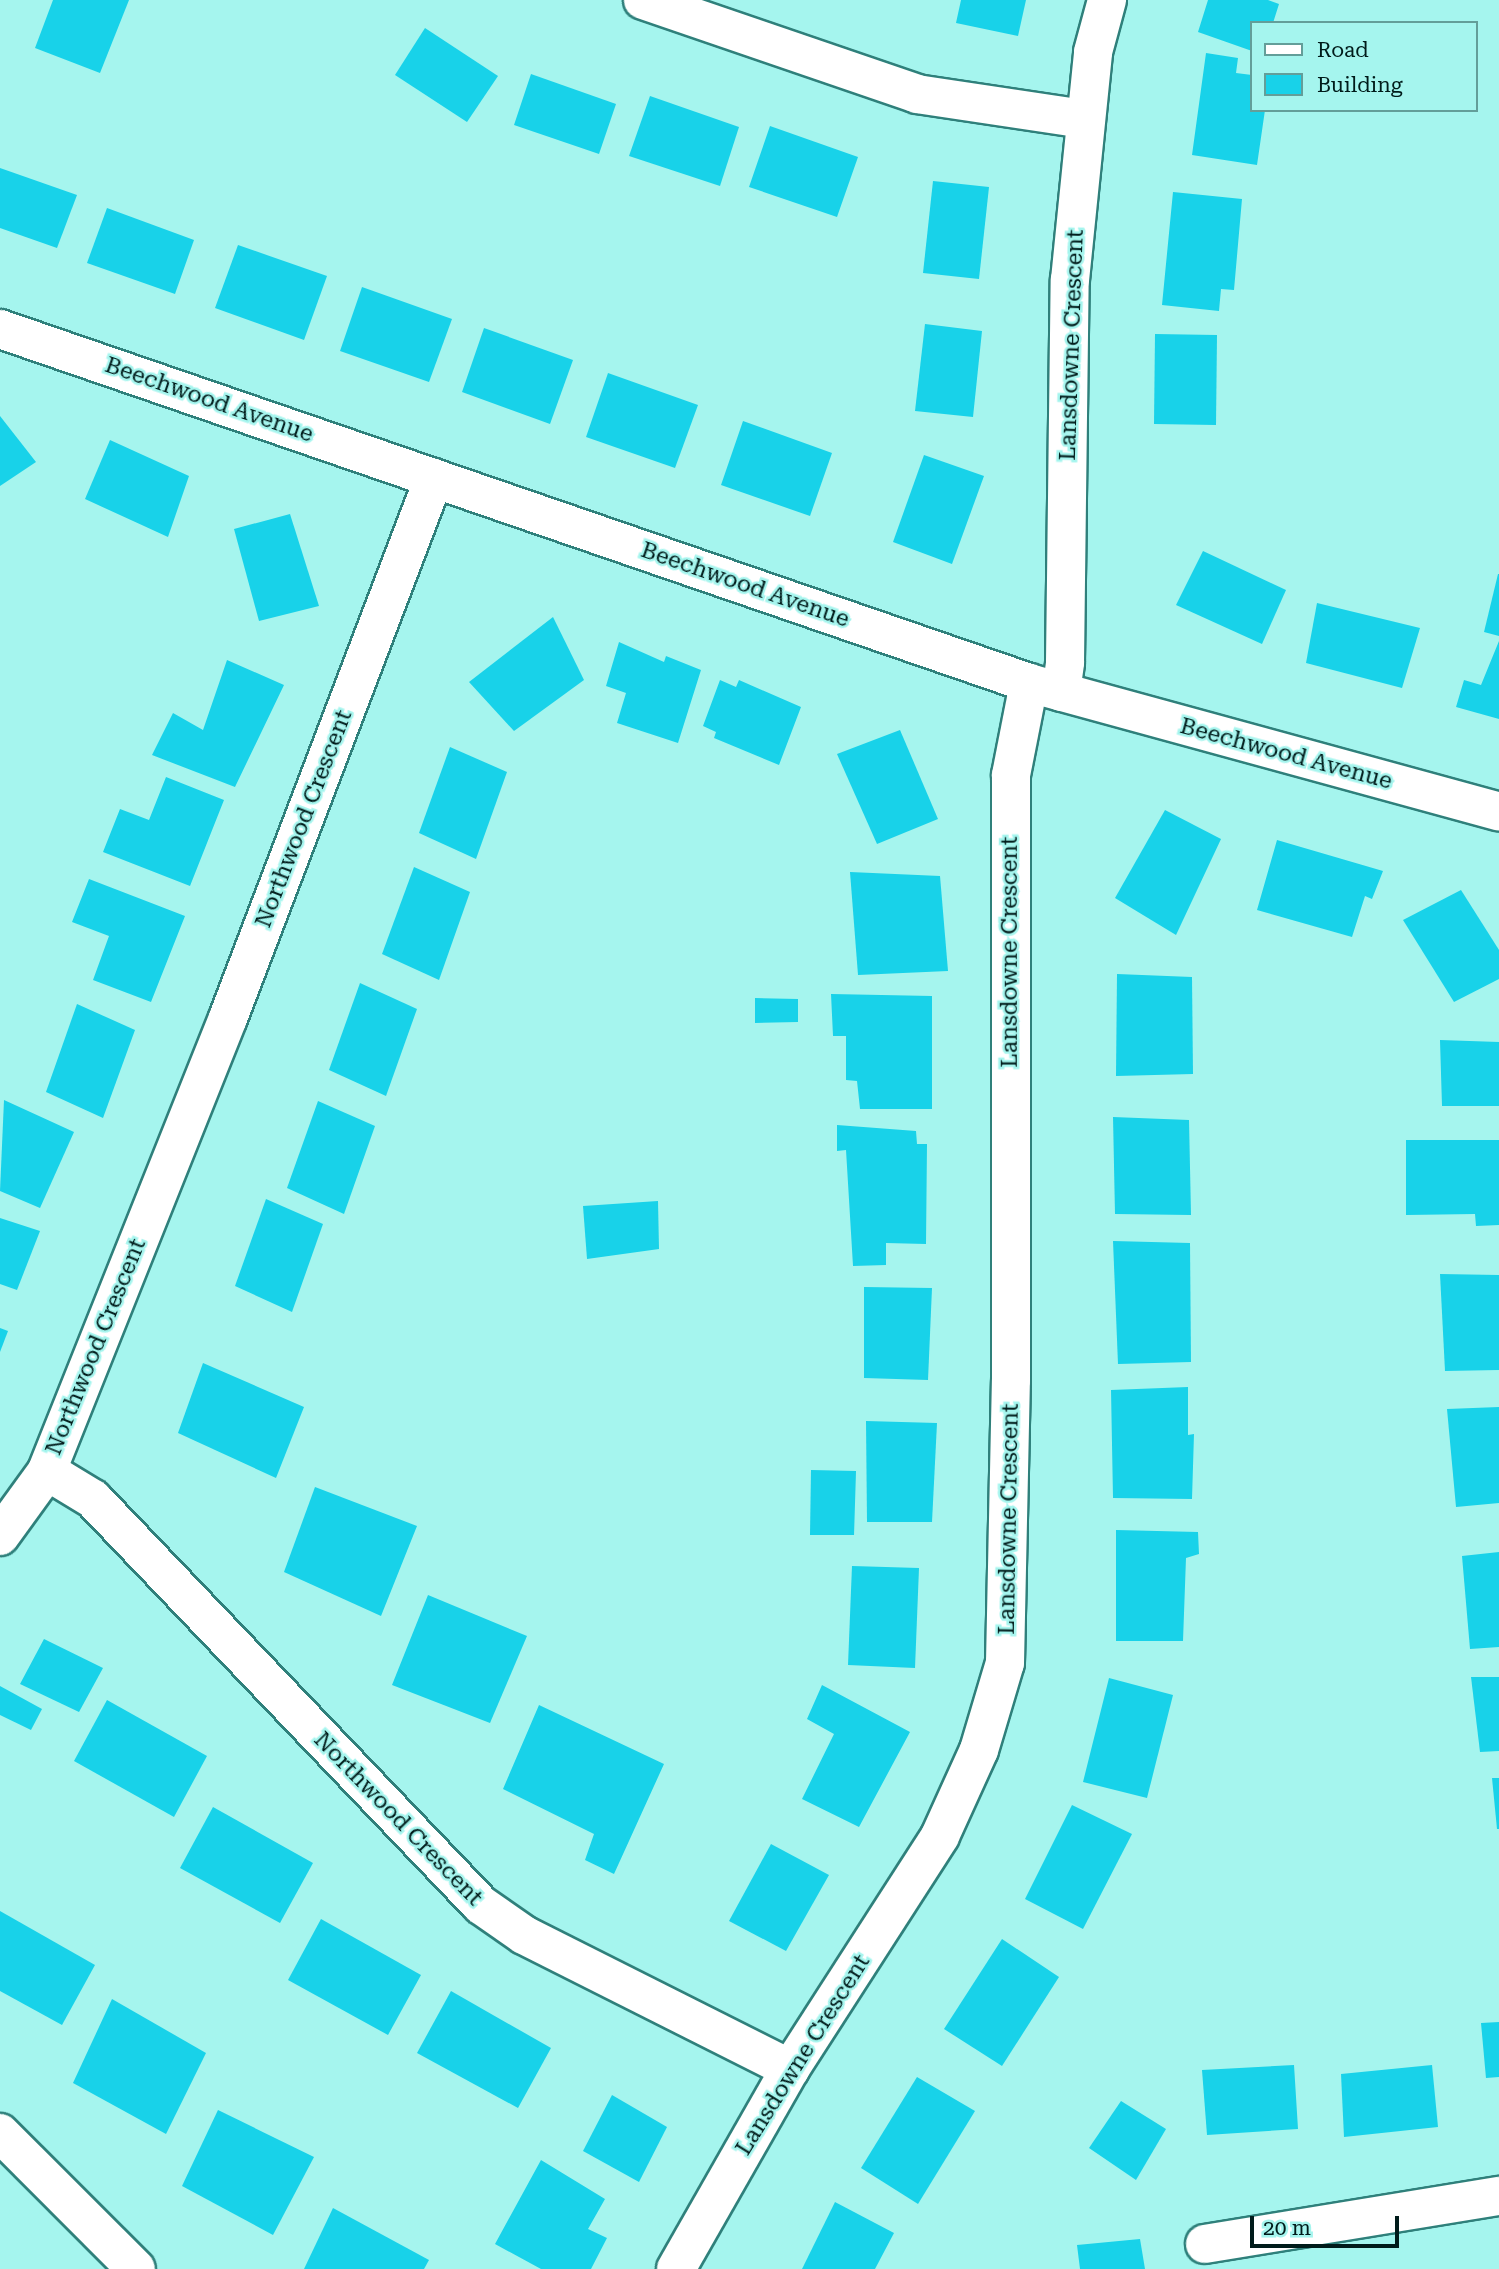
<!DOCTYPE html>
<style>
body{margin:0}
#map{position:relative;width:1499px;height:2269px;overflow:hidden;background:#a5f5ee;font-family:"Roboto Serif",serif}
div>[style]{position:absolute}
[style*='--x']{left:calc(var(--x)*1px);top:calc(var(--y)*1px);width:calc(var(--w)*1px);rotate:calc(var(--a)*1deg)}
.building>*{inset:0;background:#18d2e9}
.roads{filter:drop-shadow(2px 0 #2f807b) drop-shadow(-2px 0 #2f807b) drop-shadow(0 2px #2f807b) drop-shadow(0 -2px #2f807b)}
.street>*{height:38px;margin:-19px;padding:0 19px;transform-origin:19px;border-radius:19px;background:#fff}
span{translate:-50% -50%;white-space:nowrap;text-align:center;line-height:1.15;-webkit-text-stroke:5px #a5f5ee;paint-order:stroke}
.street-label{font-size:23px;color:#001b1a}
.legend{position:absolute;left:1250px;top:21px;width:228px;height:91px;box-sizing:border-box;background:#a5f5ee;border:2px solid #639e99;margin:0;padding:9px 12px;list-style:none;font-size:21px;color:#001b1a}
.legend li{display:flex;align-items:center;gap:14px;height:35px}
.legend b{width:35px;border:2px solid #639e99}
.scale{position:absolute;left:1250px;top:2216px;width:149px;height:32px;box-sizing:border-box;border:4px solid #001b1a;border-top:0;padding-left:9px;font-size:21px;line-height:24px;white-space:nowrap;color:#001b1a;-webkit-text-stroke:5px #a5f5ee;paint-order:stroke}
</style>
<div id="map">
<div class="building">
<i style="clip-path:polygon(53px 0,129px 0,100px 73px,35px 48px)"></i>
<i style="clip-path:polygon(961px 0,1026px 0,1018px 36px,956px 23px)"></i>
<i style="clip-path:polygon(1208px 0,1268px 0,1279px 4px,1273px 23px,1252px 23px,1252px 51px,1198px 32px)"></i>
<i style="clip-path:polygon(425px 28px,498px 76px,467px 122px,395px 75px)"></i>
<i style="clip-path:polygon(1206px 53px,1238px 58px,1236px 73px,1252px 75px,1252px 110px,1265px 110px,1257px 165px,1192px 155px)"></i>
<i style="clip-path:polygon(531px 74px,616px 104px,599px 154px,514px 125px)"></i>
<i style="clip-path:polygon(650px 96px,739px 127px,720px 186px,629px 156px)"></i>
<i style="clip-path:polygon(770px 126px,858px 157px,837px 217px,749px 187px)"></i>
<i style="clip-path:polygon(0 168px,77px 195px,57px 248px,0 228px)"></i>
<i style="clip-path:polygon(933px 181px,989px 187px,979px 279px,923px 273px)"></i>
<i style="clip-path:polygon(1173px 192px,1242px 199px,1234px 290px,1221px 289px,1219px 311px,1162px 305px)"></i>
<i style="clip-path:polygon(107px 208px,194px 240px,175px 294px,87px 263px)"></i>
<i style="clip-path:polygon(238px 245px,327px 276px,304px 340px,215px 308px)"></i>
<i style="clip-path:polygon(362px 287px,452px 319px,429px 382px,340px 351px)"></i>
<i style="clip-path:polygon(925px 324px,982px 331px,973px 417px,915px 411px)"></i>
<i style="clip-path:polygon(484px 328px,573px 360px,550px 424px,462px 392px)"></i>
<i style="clip-path:polygon(1155px 334px,1217px 335px,1216px 425px,1154px 424px)"></i>
<i style="clip-path:polygon(608px 373px,698px 405px,675px 468px,586px 437px)"></i>
<i style="clip-path:polygon(0 416px,36px 462px,0 486px)"></i>
<i style="clip-path:polygon(743px 421px,832px 453px,810px 516px,721px 485px)"></i>
<i style="clip-path:polygon(110px 440px,189px 476px,168px 537px,85px 499px)"></i>
<i style="clip-path:polygon(924px 455px,984px 476px,952px 564px,893px 542px)"></i>
<i style="clip-path:polygon(290px 514px,319px 606px,259px 621px,234px 529px)"></i>
<i style="clip-path:polygon(1203px 551px,1286px 590px,1262px 644px,1176px 605px)"></i>
<i style="clip-path:polygon(1498px 574px,1499px 574px,1499px 636px,1484px 632px)"></i>
<i style="clip-path:polygon(1317px 603px,1420px 628px,1402px 688px,1306px 663px)"></i>
<i style="clip-path:polygon(553px 617px,584px 680px,514px 731px,469px 682px)"></i>
<i style="clip-path:polygon(1499px 641px,1499px 719px,1456px 707px,1464px 680px,1481px 685px)"></i>
<i style="clip-path:polygon(619px 642px,664px 662px,666px 656px,701px 670px,678px 743px,617px 723px,626px 693px,606px 686px)"></i>
<i style="clip-path:polygon(227px 660px,284px 685px,235px 787px,152px 755px,173px 713px,203px 730px)"></i>
<i style="clip-path:polygon(720px 680px,736px 687px,739px 680px,801px 707px,779px 765px,714px 738px,716px 732px,703px 726px)"></i>
<i style="clip-path:polygon(900px 730px,938px 819px,877px 844px,837px 754px)"></i>
<i style="clip-path:polygon(450px 747px,507px 772px,476px 859px,419px 833px)"></i>
<i style="clip-path:polygon(166px 777px,224px 800px,190px 886px,103px 852px,120px 809px,149px 820px)"></i>
<i style="clip-path:polygon(1165px 810px,1221px 839px,1176px 935px,1115px 898px)"></i>
<i style="clip-path:polygon(1277px 840px,1383px 871px,1372px 899px,1365px 896px,1352px 937px,1257px 910px)"></i>
<i style="clip-path:polygon(414px 867px,470px 892px,439px 980px,382px 954px)"></i>
<i style="clip-path:polygon(850px 872px,940px 876px,948px 971px,858px 975px)"></i>
<i style="clip-path:polygon(89px 879px,185px 916px,151px 1002px,93px 980px,109px 936px,72px 922px)"></i>
<i style="clip-path:polygon(1461px 890px,1499px 950px,1499px 979px,1454px 1002px,1403px 920px)"></i>
<i style="clip-path:polygon(1117px 974px,1192px 977px,1193px 1074px,1116px 1076px)"></i>
<i style="clip-path:polygon(360px 983px,417px 1009px,386px 1096px,329px 1070px)"></i>
<i style="clip-path:polygon(831px 994px,932px 996px,932px 1109px,860px 1109px,857px 1081px,846px 1080px,846px 1036px,833px 1036px)"></i>
<i style="clip-path:polygon(755px 998px,798px 999px,798px 1022px,755px 1023px)"></i>
<i style="clip-path:polygon(77px 1004px,135px 1030px,103px 1118px,46px 1092px)"></i>
<i style="clip-path:polygon(1440px 1040px,1499px 1042px,1499px 1106px,1442px 1106px)"></i>
<i style="clip-path:polygon(4px 1100px,74px 1132px,40px 1208px,0 1191px)"></i>
<i style="clip-path:polygon(318px 1101px,375px 1126px,344px 1214px,287px 1188px)"></i>
<i style="clip-path:polygon(1113px 1117px,1189px 1120px,1191px 1215px,1115px 1214px)"></i>
<i style="clip-path:polygon(837px 1125px,916px 1131px,917px 1144px,927px 1144px,926px 1244px,886px 1243px,886px 1265px,853px 1266px,846px 1150px,837px 1151px)"></i>
<i style="clip-path:polygon(1406px 1140px,1499px 1140px,1499px 1225px,1476px 1226px,1475px 1214px,1406px 1215px)"></i>
<i style="clip-path:polygon(266px 1199px,323px 1224px,292px 1312px,235px 1286px)"></i>
<i style="clip-path:polygon(658px 1201px,659px 1249px,587px 1259px,583px 1206px)"></i>
<i style="clip-path:polygon(0 1218px,40px 1231px,17px 1290px,0 1284px)"></i>
<i style="clip-path:polygon(1113px 1241px,1190px 1243px,1191px 1362px,1118px 1364px)"></i>
<i style="clip-path:polygon(1440px 1274px,1499px 1275px,1499px 1370px,1445px 1371px)"></i>
<i style="clip-path:polygon(864px 1287px,932px 1288px,928px 1380px,864px 1378px)"></i>
<i style="clip-path:polygon(0 1328px,8px 1331px,0 1352px)"></i>
<i style="clip-path:polygon(203px 1363px,304px 1407px,276px 1478px,178px 1433px)"></i>
<i style="clip-path:polygon(1188px 1387px,1188px 1435px,1194px 1434px,1192px 1499px,1113px 1498px,1111px 1390px)"></i>
<i style="clip-path:polygon(1499px 1407px,1499px 1503px,1456px 1507px,1447px 1409px)"></i>
<i style="clip-path:polygon(866px 1421px,937px 1423px,932px 1522px,867px 1522px)"></i>
<i style="clip-path:polygon(811px 1470px,856px 1471px,854px 1535px,810px 1535px)"></i>
<i style="clip-path:polygon(315px 1487px,417px 1526px,381px 1616px,284px 1572px)"></i>
<i style="clip-path:polygon(1116px 1530px,1198px 1532px,1199px 1554px,1186px 1558px,1183px 1641px,1116px 1641px)"></i>
<i style="clip-path:polygon(1499px 1552px,1499px 1647px,1470px 1649px,1462px 1556px)"></i>
<i style="clip-path:polygon(852px 1566px,919px 1568px,915px 1668px,848px 1665px)"></i>
<i style="clip-path:polygon(428px 1595px,527px 1636px,490px 1723px,392px 1685px)"></i>
<i style="clip-path:polygon(44px 1639px,103px 1668px,79px 1712px,20px 1684px)"></i>
<i style="clip-path:polygon(1471px 1677px,1499px 1677px,1499px 1751px,1480px 1752px)"></i>
<i style="clip-path:polygon(1109px 1678px,1173px 1695px,1147px 1798px,1083px 1782px)"></i>
<i style="clip-path:polygon(822px 1685px,910px 1732px,859px 1827px,802px 1799px,834px 1734px,807px 1719px)"></i>
<i style="clip-path:polygon(0 1686px,42px 1709px,31px 1730px,0 1715px)"></i>
<i style="clip-path:polygon(107px 1700px,207px 1756px,174px 1817px,74px 1761px)"></i>
<i style="clip-path:polygon(539px 1705px,664px 1764px,614px 1874px,585px 1860px,594px 1834px,503px 1789px)"></i>
<i style="clip-path:polygon(1492px 1778px,1499px 1778px,1499px 1829px,1497px 1829px)"></i>
<i style="clip-path:polygon(1072px 1805px,1132px 1834px,1083px 1929px,1025px 1899px)"></i>
<i style="clip-path:polygon(213px 1807px,313px 1863px,280px 1923px,180px 1868px)"></i>
<i style="clip-path:polygon(771px 1844px,829px 1875px,786px 1951px,729px 1921px)"></i>
<i style="clip-path:polygon(0 1911px,95px 1965px,62px 2025px,0 1991px)"></i>
<i style="clip-path:polygon(321px 1919px,421px 1975px,388px 2035px,288px 1980px)"></i>
<i style="clip-path:polygon(1002px 1939px,1059px 1977px,1002px 2066px,944px 2029px)"></i>
<i style="clip-path:polygon(451px 1991px,551px 2048px,518px 2108px,417px 2053px)"></i>
<i style="clip-path:polygon(112px 1999px,206px 2053px,166px 2134px,73px 2083px)"></i>
<i style="clip-path:polygon(1499px 2022px,1499px 2077px,1486px 2078px,1481px 2023px)"></i>
<i style="clip-path:polygon(1294px 2065px,1298px 2129px,1207px 2135px,1202px 2070px)"></i>
<i style="clip-path:polygon(1432px 2065px,1438px 2127px,1344px 2137px,1341px 2074px)"></i>
<i style="clip-path:polygon(917px 2077px,975px 2111px,918px 2204px,861px 2168px)"></i>
<i style="clip-path:polygon(612px 2095px,667px 2127px,639px 2182px,583px 2151px)"></i>
<i style="clip-path:polygon(1121px 2101px,1166px 2129px,1136px 2180px,1089px 2148px)"></i>
<i style="clip-path:polygon(218px 2110px,314px 2157px,273px 2235px,182px 2186px)"></i>
<i style="clip-path:polygon(541px 2160px,605px 2199px,588px 2229px,607px 2238px,591px 2269px,541px 2269px,495px 2244px)"></i>
<i style="clip-path:polygon(835px 2202px,894px 2233px,875px 2269px,802px 2269px)"></i>
<i style="clip-path:polygon(333px 2208px,429px 2260px,424px 2269px,304px 2269px)"></i>
<i style="clip-path:polygon(1140px 2239px,1145px 2269px,1080px 2269px,1077px 2245px)"></i>
</div>
<div class="roads">
<div class="street">
<i style="--x:643;--y:0;--w:290;--a:18.9"></i>
<i style="--x:917;--y:94;--w:170;--a:8.5"></i>
<i style="--x:0;--y:329;--w:1088;--a:18.98"></i>
<i style="--x:1029;--y:683;--w:487;--a:15.3"></i>
<i style="--x:434;--y:478;--w:578;--a:110.88"></i>
<i style="--x:228;--y:1018;--w:488;--a:111.8"></i>
<i style="--x:47;--y:1471;--w:54;--a:31.3"></i>
<i style="--x:93;--y:1499;--w:562;--a:46.3"></i>
<i style="--x:481;--y:1905;--w:52;--a:34.9"></i>
<i style="--x:524;--y:1935;--w:298;--a:26.7"></i>
<i style="--x:1061;--y:692;--w:30;--a:-82"></i>
<i style="--x:1065;--y:662;--w:382;--a:-89.3"></i>
<i style="--x:1070;--y:280;--w:229;--a:-84.2"></i>
<i style="--x:1093;--y:52;--w:54;--a:-74.9"></i>
<i style="--x:0;--y:1536;--w:80;--a:-54.1"></i>
<i style="--x:0;--y:2133;--w:192;--a:45"></i>
<i style="--x:1205;--y:2244;--w:298;--a:-9.3"></i>
<i style="--x:676;--y:2269;--w:230;--a:-60.3"></i>
<i style="--x:790;--y:2069;--w:277;--a:-57.2"></i>
<i style="--x:940;--y:1836;--w:94;--a:-65.6"></i>
<i style="--x:979;--y:1750;--w:91;--a:-73.4"></i>
<i style="--x:1005;--y:1663;--w:283;--a:-88.8"></i>
<i style="--x:1011;--y:1380;--w:605;--a:-90"></i>
<i style="--x:1011;--y:775;--w:94;--a:-78.9"></i>
</div>
</div>
<div class="street-label">
<span style="left:1072px;top:345px;rotate:-88deg">Lansdowne Crescent</span>
<span style="left:209px;top:400px;rotate:19deg">Beechwood Avenue</span>
<span style="left:745px;top:585px;rotate:19deg">Beechwood Avenue</span>
<span style="left:1286px;top:754px;rotate:15deg">Beechwood Avenue</span>
<span style="left:304px;top:819px;rotate:-69deg">Northwood Crescent</span>
<span style="left:1010px;top:952px;rotate:-90deg">Lansdowne Crescent</span>
<span style="left:96px;top:1347px;rotate:-68deg">Northwood Crescent</span>
<span style="left:1009px;top:1519px;rotate:-89deg">Lansdowne Crescent</span>
<span style="left:398px;top:1819px;rotate:46deg">Northwood Crescent</span>
<span style="left:803px;top:2055px;rotate:-58deg">Lansdowne Crescent</span>
</div>
<ul class="legend">
<li><b style="height:9px;background:#fff"></b>Road</li>
<li><b style="height:19px;background:#18d2e9"></b>Building</li>
</ul>
<div class="scale">20 m</div>
</div>
